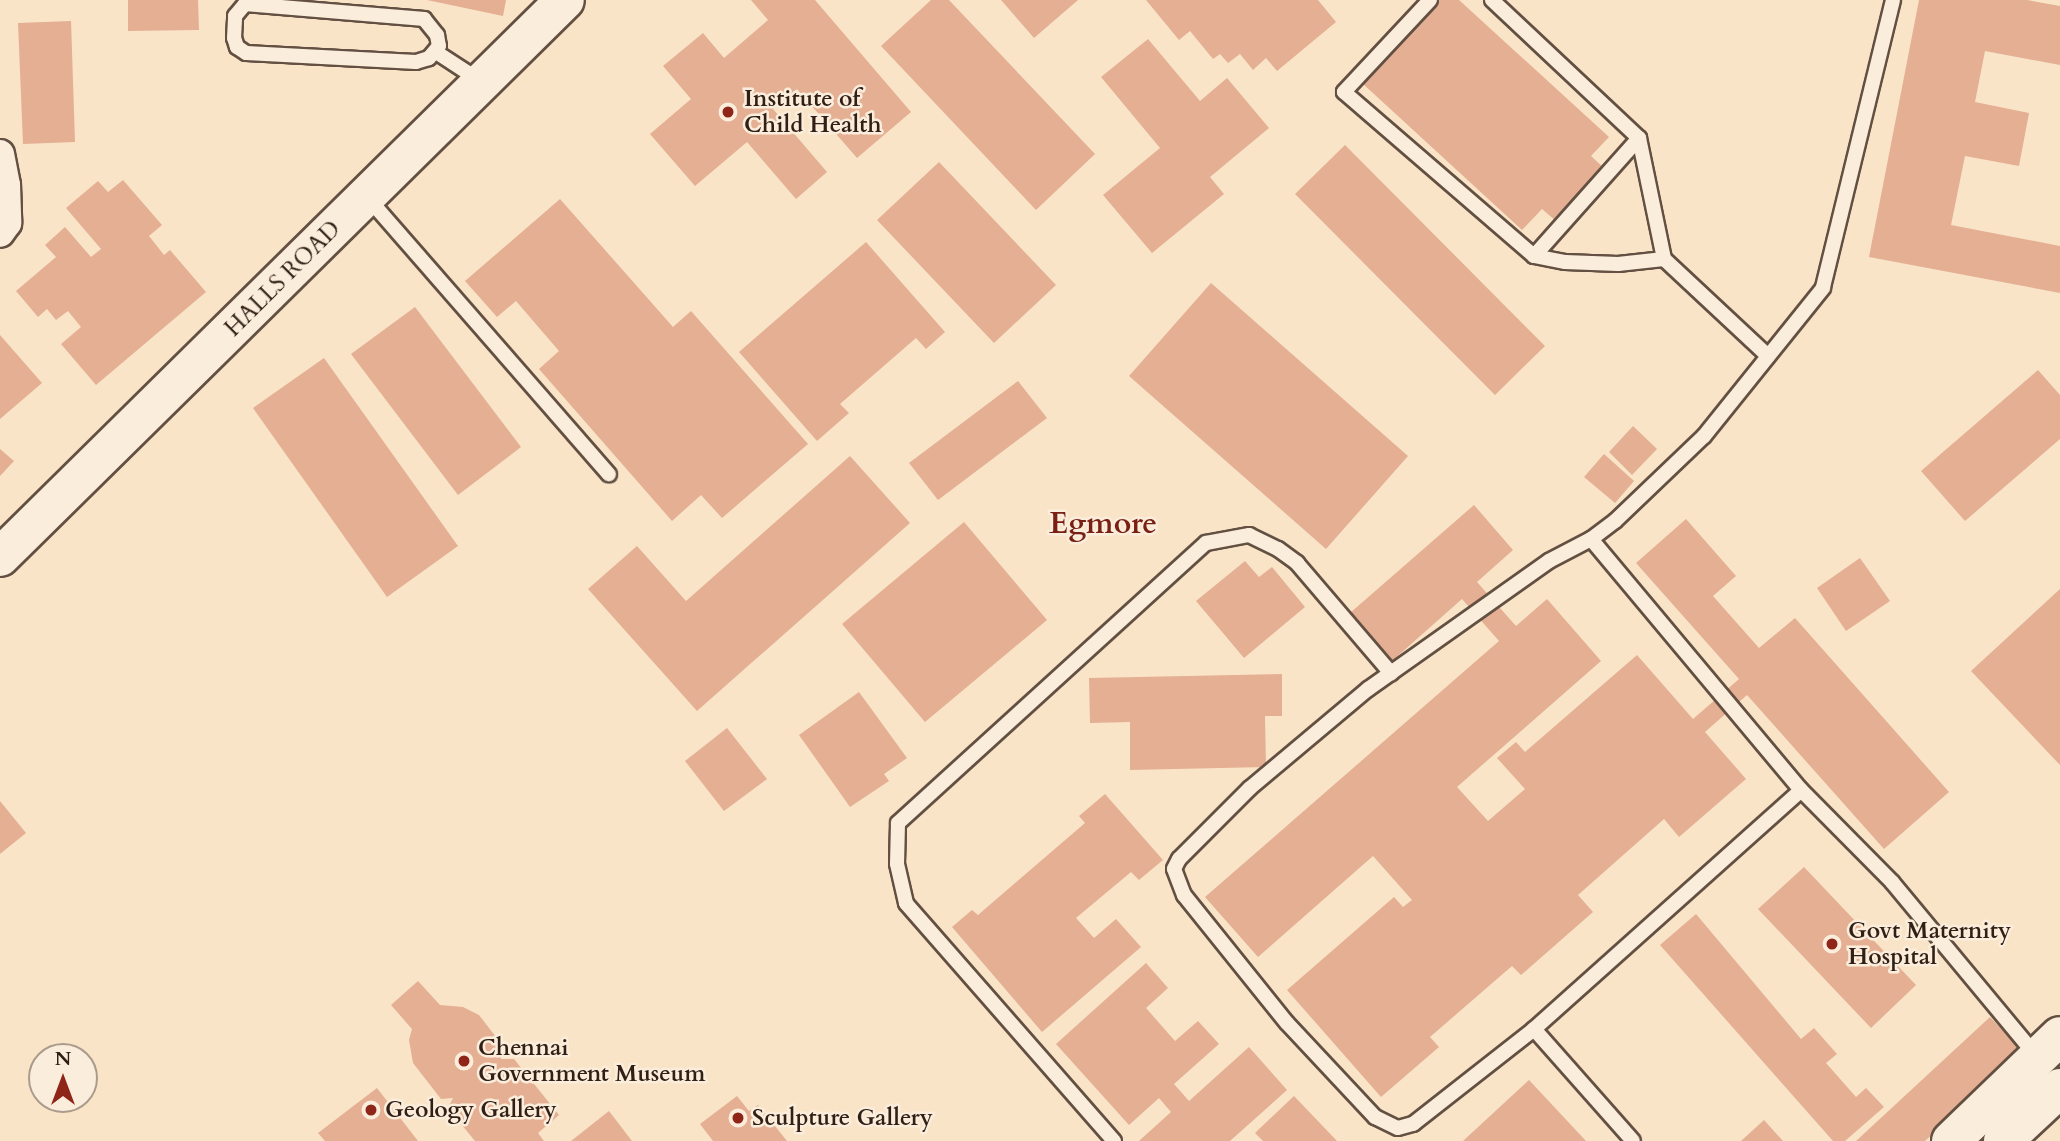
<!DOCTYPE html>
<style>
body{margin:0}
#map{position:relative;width:2060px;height:1141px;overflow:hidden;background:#f9e4c7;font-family:Cardo,serif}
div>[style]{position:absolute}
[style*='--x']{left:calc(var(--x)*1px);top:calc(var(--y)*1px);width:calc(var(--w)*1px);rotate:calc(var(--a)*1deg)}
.building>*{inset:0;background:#e4af93}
.roads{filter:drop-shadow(2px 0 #635042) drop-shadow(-2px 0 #635042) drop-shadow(0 2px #635042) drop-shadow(0 -2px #635042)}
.lane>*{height:14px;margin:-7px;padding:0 7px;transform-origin:7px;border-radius:7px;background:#fbeddb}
.street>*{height:28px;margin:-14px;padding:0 14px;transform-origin:14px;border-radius:14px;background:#fbeddb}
.secondary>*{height:38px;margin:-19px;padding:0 19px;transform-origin:19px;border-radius:19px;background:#fbeddb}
.dots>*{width:19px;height:19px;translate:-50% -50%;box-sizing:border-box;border:4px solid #fbeddb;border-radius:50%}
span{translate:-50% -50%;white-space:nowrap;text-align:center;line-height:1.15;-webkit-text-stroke:5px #fbeddb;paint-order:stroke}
.poi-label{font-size:23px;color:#311f16;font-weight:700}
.left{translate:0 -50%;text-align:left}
.street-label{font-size:23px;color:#311f16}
.district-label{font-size:30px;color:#7a1f14;font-weight:700}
.north{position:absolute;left:28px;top:1043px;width:70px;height:70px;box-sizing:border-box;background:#fbeddb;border:2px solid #aa9b8c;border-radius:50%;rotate:0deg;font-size:19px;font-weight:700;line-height:28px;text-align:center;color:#311f16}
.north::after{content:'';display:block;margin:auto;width:24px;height:32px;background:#8f2418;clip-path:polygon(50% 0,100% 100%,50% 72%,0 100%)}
</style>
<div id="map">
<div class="building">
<i style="clip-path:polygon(128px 0,198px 0,199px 30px,128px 31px)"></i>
<i style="clip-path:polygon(427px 0,506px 0,503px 16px)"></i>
<i style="clip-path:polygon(751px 0,815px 0,911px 112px,857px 158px,797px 89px,773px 109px,827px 172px,796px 199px,747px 142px,695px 186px,650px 134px,691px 99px,663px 66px,703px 33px,724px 58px,768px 20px)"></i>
<i style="clip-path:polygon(931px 0,949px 0,1095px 154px,1036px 210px,881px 46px)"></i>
<i style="clip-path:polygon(1001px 0,1078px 0,1034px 38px)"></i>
<i style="clip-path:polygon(1146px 0,1318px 0,1336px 22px,1277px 71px,1266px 58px,1253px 70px,1240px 54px,1228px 63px,1220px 54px,1213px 59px,1190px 31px,1179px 40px)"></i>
<i style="clip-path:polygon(1439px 0,1459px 0,1609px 137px,1591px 156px,1605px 169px,1556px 221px,1542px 209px,1522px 230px,1362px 83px)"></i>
<i style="clip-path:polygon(1919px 0,2027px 0,2060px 6px,2060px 65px,1985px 51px,1975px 102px,2029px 113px,2019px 166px,1965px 156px,1951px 225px,2060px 246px,2060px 293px,1869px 257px)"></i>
<i style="clip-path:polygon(71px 21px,75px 142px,23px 144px,18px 23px)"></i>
<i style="clip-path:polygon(1148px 39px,1200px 101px,1227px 78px,1269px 128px,1210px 177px,1224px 194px,1152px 253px,1103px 195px,1160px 148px,1101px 77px)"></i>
<i style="clip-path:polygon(1345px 145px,1545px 346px,1495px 395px,1295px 194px)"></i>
<i style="clip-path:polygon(939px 162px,1056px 285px,994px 343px,877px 220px)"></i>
<i style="clip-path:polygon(123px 180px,162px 225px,149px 236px,164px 255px,170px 250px,206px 292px,96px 385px,61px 344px,81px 327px,68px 311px,56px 320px,47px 309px,38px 317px,16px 291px,56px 257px,45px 245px,65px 227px,91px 257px,101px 249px,66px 208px,98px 181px,108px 192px)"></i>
<i style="clip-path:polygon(560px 199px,673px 327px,691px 311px,808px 444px,722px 518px,701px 495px,672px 521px,539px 369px,559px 351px,516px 301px,497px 317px,465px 281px)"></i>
<i style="clip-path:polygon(866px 242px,945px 332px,926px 349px,916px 338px,840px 404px,849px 413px,817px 441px,739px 352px)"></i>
<i style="clip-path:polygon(1211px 283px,1408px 456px,1326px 549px,1129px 376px)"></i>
<i style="clip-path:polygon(415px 307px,521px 447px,458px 495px,351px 354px)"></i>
<i style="clip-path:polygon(0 335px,42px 383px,0 419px)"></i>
<i style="clip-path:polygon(324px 358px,458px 546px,387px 597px,253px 408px)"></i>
<i style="clip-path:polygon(2038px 370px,2060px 395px,2060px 439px,1965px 521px,1921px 471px)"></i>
<i style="clip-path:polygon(1018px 381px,1047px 418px,938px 500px,909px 463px)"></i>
<i style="clip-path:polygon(1633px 426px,1657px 449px,1632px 475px,1609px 452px)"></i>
<i style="clip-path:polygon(0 449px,14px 461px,0 476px)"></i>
<i style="clip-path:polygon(1604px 454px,1634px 481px,1615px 503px,1584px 477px)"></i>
<i style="clip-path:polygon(850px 456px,910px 523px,697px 711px,588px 589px,637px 546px,686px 601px)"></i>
<i style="clip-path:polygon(1474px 505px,1513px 550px,1477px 582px,1516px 626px,1547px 599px,1601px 661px,1457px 787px,1488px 821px,1525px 789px,1497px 758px,1516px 742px,1525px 752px,1637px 655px,1693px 719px,1739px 679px,1636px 563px,1686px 519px,1736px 576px,1713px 596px,1759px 648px,1795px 618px,1949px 792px,1884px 849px,1747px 695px,1705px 732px,1746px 779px,1679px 837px,1664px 819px,1578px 895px,1593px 912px,1521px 975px,1512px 966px,1430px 1037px,1439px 1047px,1381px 1097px,1287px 990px,1394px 897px,1403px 907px,1412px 900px,1373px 856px,1258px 957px,1205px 897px,1499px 641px,1462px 599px,1392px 661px,1350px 613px)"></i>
<i style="clip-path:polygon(964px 522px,1047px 620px,925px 722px,842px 624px)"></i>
<i style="clip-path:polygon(1860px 558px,1890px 601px,1846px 631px,1817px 588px)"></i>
<i style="clip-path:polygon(1245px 561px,1259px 577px,1272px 567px,1305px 607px,1244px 658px,1196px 601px)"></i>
<i style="clip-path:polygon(2060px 589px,2060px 765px,1971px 671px)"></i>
<i style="clip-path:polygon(1282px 674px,1282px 716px,1265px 716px,1266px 767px,1130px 770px,1130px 722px,1090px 723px,1089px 678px)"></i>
<i style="clip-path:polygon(859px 692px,907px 758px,884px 774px,889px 781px,850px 807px,799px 735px)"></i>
<i style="clip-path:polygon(727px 728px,767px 779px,724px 811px,685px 761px)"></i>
<i style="clip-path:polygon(1105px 794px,1163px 860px,1139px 880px,1131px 872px,1076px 918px,1094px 938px,1116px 919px,1141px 947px,1042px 1032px,952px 927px,972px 910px,978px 915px,1085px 823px,1079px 816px)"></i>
<i style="clip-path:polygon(0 801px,26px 833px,0 854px)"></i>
<i style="clip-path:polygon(1804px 867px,1916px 985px,1871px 1028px,1758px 909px)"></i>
<i style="clip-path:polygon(1696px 914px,1801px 1039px,1814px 1028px,1837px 1054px,1826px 1063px,1856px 1097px,1866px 1088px,1884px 1107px,1845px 1141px,1833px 1141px,1660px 945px)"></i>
<i style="clip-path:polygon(1146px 963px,1168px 988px,1146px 1008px,1175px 1041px,1198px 1021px,1219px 1044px,1174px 1084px,1189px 1101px,1249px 1047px,1287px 1090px,1230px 1141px,1139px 1141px,1171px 1112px,1159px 1098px,1129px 1125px,1056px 1044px)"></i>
<i style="clip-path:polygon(418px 981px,440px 1005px,463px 1007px,479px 1015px,503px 1046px,501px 1059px,514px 1059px,559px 1115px,538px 1133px,544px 1141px,475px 1141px,448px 1108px,453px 1098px,441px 1099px,413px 1063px,409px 1040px,412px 1029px,391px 1005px)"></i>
<i style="clip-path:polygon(1990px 1017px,2022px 1051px,1925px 1141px,1856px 1141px)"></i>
<i style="clip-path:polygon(1529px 1080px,1586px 1141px,1463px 1141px)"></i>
<i style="clip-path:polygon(377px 1088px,418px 1141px,325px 1141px,318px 1133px)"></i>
<i style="clip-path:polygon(737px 1096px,749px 1111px,758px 1105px,787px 1141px,713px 1141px,700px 1124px)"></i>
<i style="clip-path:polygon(1294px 1096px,1337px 1141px,1263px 1141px,1255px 1133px)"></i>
<i style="clip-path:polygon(609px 1111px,632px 1141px,571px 1141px)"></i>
<i style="clip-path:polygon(1764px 1120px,1783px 1141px,1741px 1141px)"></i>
</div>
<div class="roads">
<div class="lane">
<i style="--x:1430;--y:0;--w:126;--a:133.1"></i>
<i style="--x:1344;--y:92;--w:251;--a:40.8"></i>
<i style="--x:1534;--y:256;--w:32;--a:11"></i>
<i style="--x:1565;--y:262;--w:53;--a:2.2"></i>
<i style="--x:1618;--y:264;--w:46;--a:-6.2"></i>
<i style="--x:1492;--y:0;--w:202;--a:43.2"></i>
<i style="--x:1639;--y:138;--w:124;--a:78.3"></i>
<i style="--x:1664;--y:259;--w:142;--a:43"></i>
<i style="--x:1893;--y:0;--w:296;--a:103.7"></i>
<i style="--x:1823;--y:288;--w:190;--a:128.8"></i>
<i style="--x:1704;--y:436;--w:123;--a:136.3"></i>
<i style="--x:1615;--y:521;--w:30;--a:143"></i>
<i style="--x:1591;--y:539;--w:327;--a:50.1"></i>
<i style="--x:1801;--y:790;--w:129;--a:45.3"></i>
<i style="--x:1892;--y:882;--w:229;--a:50.3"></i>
<i style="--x:245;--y:4;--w:180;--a:4.8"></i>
<i style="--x:424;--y:19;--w:21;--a:51"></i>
<i style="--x:437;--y:35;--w:11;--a:80"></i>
<i style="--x:439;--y:46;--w:16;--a:130"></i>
<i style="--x:429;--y:58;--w:14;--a:163"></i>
<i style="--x:416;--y:62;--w:170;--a:-177"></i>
<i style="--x:246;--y:53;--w:11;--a:-146"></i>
<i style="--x:237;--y:47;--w:9;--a:-108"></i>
<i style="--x:234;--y:38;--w:22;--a:-87"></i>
<i style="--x:235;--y:16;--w:16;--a:-50"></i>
<i style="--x:436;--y:52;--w:51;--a:33.1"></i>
<i style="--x:367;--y:197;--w:368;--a:48.9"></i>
<i style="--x:1534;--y:256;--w:158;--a:-48.3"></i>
<i style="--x:1591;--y:539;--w:47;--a:152.4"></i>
<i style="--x:1549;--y:561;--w:222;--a:144.7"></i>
<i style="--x:1368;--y:689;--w:154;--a:140"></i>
<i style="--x:1250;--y:788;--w:100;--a:135"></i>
<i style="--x:1179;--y:859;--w:11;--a:117"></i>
<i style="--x:1174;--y:869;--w:28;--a:69"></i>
<i style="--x:1184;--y:895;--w:164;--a:51.2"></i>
<i style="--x:1287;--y:1023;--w:129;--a:46.9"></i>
<i style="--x:1375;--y:1117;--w:25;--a:26"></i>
<i style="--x:1398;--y:1128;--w:16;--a:-15"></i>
<i style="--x:1413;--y:1124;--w:154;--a:-38.1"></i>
<i style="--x:1534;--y:1029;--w:358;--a:-41.8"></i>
<i style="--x:1534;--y:1029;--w:149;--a:48.5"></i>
<i style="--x:1114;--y:1141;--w:316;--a:-131.2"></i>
<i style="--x:906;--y:903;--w:40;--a:-103"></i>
<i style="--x:897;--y:864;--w:41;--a:-88.6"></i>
<i style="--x:898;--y:823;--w:416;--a:-42.3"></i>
<i style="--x:1206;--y:543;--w:44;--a:-10.5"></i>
<i style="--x:1249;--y:535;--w:32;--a:26"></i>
<i style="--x:1278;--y:549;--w:24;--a:36"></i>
<i style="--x:1297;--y:563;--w:145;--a:49.5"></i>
</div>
<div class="street">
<i style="--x:0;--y:154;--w:32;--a:79"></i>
<i style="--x:6;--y:185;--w:38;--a:88"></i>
<i style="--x:7;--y:223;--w:12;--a:125"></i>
</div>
<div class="secondary">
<i style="--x:0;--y:557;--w:793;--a:-44.59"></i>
<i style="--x:1951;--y:1141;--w:151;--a:-43.9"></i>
<i style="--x:2003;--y:1141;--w:78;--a:-42.9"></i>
</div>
</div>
<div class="dots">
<i style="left:728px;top:112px;background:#8f2418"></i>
<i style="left:1832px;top:944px;background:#8f2418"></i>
<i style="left:464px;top:1061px;background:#8f2418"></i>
<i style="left:371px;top:1110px;background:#8f2418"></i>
<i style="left:738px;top:1118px;background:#8f2418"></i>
</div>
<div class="poi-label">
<span class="left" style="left:744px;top:112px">Institute of<br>Child Health</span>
<span class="left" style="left:1848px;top:944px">Govt Maternity<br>Hospital</span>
<span class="left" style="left:478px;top:1061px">Chennai<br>Government Museum</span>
<span class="left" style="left:385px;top:1110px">Geology Gallery</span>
<span class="left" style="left:752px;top:1118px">Sculpture Gallery</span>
</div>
<div class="street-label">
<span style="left:283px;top:279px;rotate:-45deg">HALLS ROAD</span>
</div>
<div class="district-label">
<span style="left:1103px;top:524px">Egmore</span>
</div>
<div class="north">N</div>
</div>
